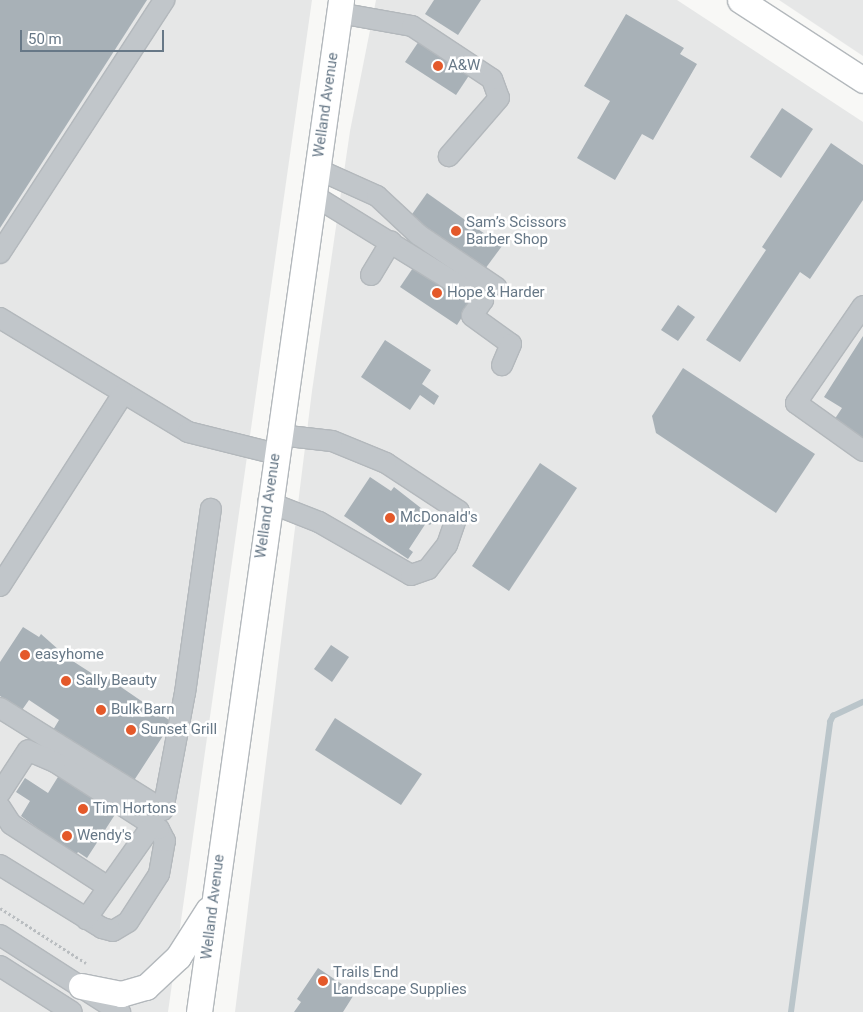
<!DOCTYPE html>
<meta charset="utf-8">
<style>
body{margin:0}
#map{position:relative;width:863px;height:1012px;overflow:hidden;background:#f8f8f6;font-family:Roboto,sans-serif}
div>[style]{position:absolute}
[style*='--x']{left:calc(var(--x)*1px);top:calc(var(--y)*1px);width:calc(var(--w)*1px);rotate:calc(var(--a)*1deg)}
.built>*{inset:0;background:#e6e7e7}
.stream>*{height:5.5px;margin:-2.75px;padding:0 2.75px;transform-origin:2.75px;border-radius:2.75px;background:#bac5ca}
.building>*{inset:0;background:#a8b1b7}
.path>*{height:3px;margin-top:-1.5px;transform-origin:0;background:repeating-linear-gradient(90deg,#b9bdc0 0 2.5px,transparent 0 5px)}
.roads{filter:drop-shadow(1px 0 #b3b8bc) drop-shadow(-1px 0 #b3b8bc) drop-shadow(0 1px #b3b8bc) drop-shadow(0 -1px #b3b8bc)}
.minor>*{height:20px;margin:-10px;padding:0 10px;transform-origin:10px;border-radius:10px;background:#c1c6ca}
.major>*{height:25px;margin:-12.5px;padding:0 12.5px;transform-origin:12.5px;border-radius:12.5px;background:#fff}
.dots>*{width:14px;height:14px;translate:-50% -50%;box-sizing:border-box;border:2px solid #fff;border-radius:50%}
span{translate:-50% -50%;white-space:nowrap;text-align:center;line-height:1.15;-webkit-text-stroke:5px #fff;paint-order:stroke}
.poi-label{font-size:15px;color:#677887}
.left{translate:0 -50%;text-align:left}
.street-label{font-size:15px;color:#677887}
.scale{position:absolute;left:20px;top:30px;width:144px;height:22px;box-sizing:border-box;border:2px solid #677887;border-top:0;padding-left:6px;font-size:15px;line-height:18px;white-space:nowrap;color:#677887;-webkit-text-stroke:4px #fff;paint-order:stroke}
</style>
<div id="map">
<div class="built">
<i style="clip-path:polygon(0 0,312px 0,168px 1012px,0 1012px)"></i>
<i style="clip-path:polygon(376px 0,677px 0,863px 122px,863px 1012px,235px 1012px,312px 391px,350px 131px)"></i>
<i style="clip-path:polygon(779px 0,863px 0,863px 56px)"></i>
</div>
<div class="stream">
<i style="--x:791;--y:1012;--w:293;--a:-82.3"></i>
<i style="--x:830;--y:722;--w:7;--a:-63"></i>
<i style="--x:833;--y:716;--w:33;--a:-25"></i>
</div>
<div class="building">
<i style="clip-path:polygon(0 0,147px 0,0 228px)"></i>
<i style="clip-path:polygon(434px 0,481px 0,458px 35px,425px 14px)"></i>
<i style="clip-path:polygon(626px 14px,684px 48px,680px 54px,697px 64px,653px 140px,642px 134px,615px 180px,577px 158px,610px 101px,584px 86px)"></i>
<i style="clip-path:polygon(421px 38px,472px 71px,456px 95px,405px 62px)"></i>
<i style="clip-path:polygon(782px 108px,813px 129px,781px 178px,750px 157px)"></i>
<i style="clip-path:polygon(831px 143px,863px 165px,863px 200px,810px 279px,800px 272px,740px 362px,706px 340px,766px 250px,762px 247px)"></i>
<i style="clip-path:polygon(427px 193px,502px 246px,485px 269px,410px 217px)"></i>
<i style="clip-path:polygon(417px 262px,473px 300px,457px 325px,400px 287px)"></i>
<i style="clip-path:polygon(678px 305px,695px 317px,678px 341px,661px 330px)"></i>
<i style="clip-path:polygon(863px 336px,863px 439px,834px 420px,842px 408px,824px 397px)"></i>
<i style="clip-path:polygon(385px 340px,431px 370px,422px 384px,439px 396px,434px 405px,420px 395px,410px 410px,361px 377px)"></i>
<i style="clip-path:polygon(683px 368px,815px 454px,776px 513px,656px 433px,652px 416px)"></i>
<i style="clip-path:polygon(540px 463px,577px 488px,509px 591px,472px 566px)"></i>
<i style="clip-path:polygon(370px 477px,391px 491px,394px 487px,435px 519px,430px 525px,426px 523px,409px 549px,413px 552px,408px 559px,344px 516px)"></i>
<i style="clip-path:polygon(23px 627px,39px 637px,41px 634px,68px 658px,99px 678px,102px 674px,172px 722px,133px 782px,53px 730px,59px 720px,29px 700px,22px 710px,0 696px,0 662px)"></i>
<i style="clip-path:polygon(331px 645px,349px 657px,332px 682px,314px 669px)"></i>
<i style="clip-path:polygon(335px 718px,422px 774px,401px 805px,315px 750px)"></i>
<i style="clip-path:polygon(61px 772px,116px 813px,87px 858px,78px 852px,75px 856px,21px 816px,30px 801px,16px 792px,25px 778px,48px 793px)"></i>
<i style="clip-path:polygon(318px 968px,355px 993px,343px 1012px,294px 1012px,301px 1002px,297px 999px)"></i>
</div>
<div class="path">
<i style="--x:0;--y:908;--w:102;--a:32.6"></i>
</div>
<div class="roads">
<div class="minor">
<i style="--x:339;--y:13;--w:74;--a:10.1"></i>
<i style="--x:412;--y:26;--w:96;--a:33.5"></i>
<i style="--x:492;--y:79;--w:20;--a:70"></i>
<i style="--x:499;--y:98;--w:77;--a:130.8"></i>
<i style="--x:317;--y:169;--w:66;--a:24.2"></i>
<i style="--x:377;--y:196;--w:57;--a:42.9"></i>
<i style="--x:419;--y:235;--w:94;--a:34.2"></i>
<i style="--x:313;--y:195;--w:200;--a:31.7"></i>
<i style="--x:483;--y:300;--w:19;--a:125"></i>
<i style="--x:472;--y:316;--w:48;--a:35.7"></i>
<i style="--x:511;--y:344;--w:23;--a:113"></i>
<i style="--x:0;--y:253;--w:302;--a:-57"></i>
<i style="--x:371;--y:275;--w:39;--a:-59"></i>
<i style="--x:863;--y:306;--w:118;--a:124.6"></i>
<i style="--x:796;--y:403;--w:82;--a:35.6"></i>
<i style="--x:0;--y:318;--w:220;--a:31.2"></i>
<i style="--x:188;--y:432;--w:91;--a:14"></i>
<i style="--x:268;--y:502;--w:55;--a:21.4"></i>
<i style="--x:319;--y:522;--w:106;--a:29.9"></i>
<i style="--x:411;--y:575;--w:18;--a:-19"></i>
<i style="--x:428;--y:569;--w:31;--a:-52"></i>
<i style="--x:447;--y:545;--w:36;--a:-71"></i>
<i style="--x:459;--y:511;--w:87;--a:-146.7"></i>
<i style="--x:386;--y:463;--w:58;--a:-157.8"></i>
<i style="--x:332;--y:441;--w:53;--a:-173.5"></i>
<i style="--x:0;--y:586;--w:227;--a:-57.4"></i>
<i style="--x:0;--y:708;--w:192;--a:32"></i>
<i style="--x:163;--y:810;--w:119;--a:-79.4"></i>
<i style="--x:185;--y:693;--w:186;--a:-82"></i>
<i style="--x:0;--y:793;--w:51;--a:-56.9"></i>
<i style="--x:0;--y:807;--w:20;--a:57"></i>
<i style="--x:11;--y:824;--w:116;--a:33"></i>
<i style="--x:0;--y:865;--w:120;--a:31.7"></i>
<i style="--x:102;--y:928;--w:11;--a:15"></i>
<i style="--x:113;--y:931;--w:17;--a:-31"></i>
<i style="--x:128;--y:922;--w:57;--a:-57.1"></i>
<i style="--x:159;--y:874;--w:34;--a:-80"></i>
<i style="--x:165;--y:841;--w:13;--a:-117"></i>
<i style="--x:159;--y:829;--w:124;--a:-147.2"></i>
<i style="--x:55;--y:762;--w:26;--a:-157"></i>
<i style="--x:86;--y:919;--w:116;--a:-54.8"></i>
<i style="--x:0;--y:935;--w:143;--a:32.7"></i>
<i style="--x:0;--y:966;--w:85;--a:32.6"></i>
</div>
<div class="major">
<i style="--x:740;--y:0;--w:147;--a:33"></i>
<i style="--x:81;--y:986;--w:41;--a:11.3"></i>
<i style="--x:121;--y:994;--w:26;--a:-16"></i>
<i style="--x:146;--y:987;--w:44;--a:-43.2"></i>
<i style="--x:178;--y:957;--w:56;--a:-57.4"></i>
<i style="--x:199;--y:1012;--w:1022;--a:-82.01"></i>
</div>
</div>
<div class="dots">
<i style="left:438px;top:66px;background:#e4592a"></i>
<i style="left:456px;top:231px;background:#e4592a"></i>
<i style="left:437px;top:293px;background:#e4592a"></i>
<i style="left:390px;top:518px;background:#e4592a"></i>
<i style="left:25px;top:655px;background:#e4592a"></i>
<i style="left:66px;top:681px;background:#e4592a"></i>
<i style="left:101px;top:710px;background:#e4592a"></i>
<i style="left:131px;top:730px;background:#e4592a"></i>
<i style="left:83px;top:809px;background:#e4592a"></i>
<i style="left:67px;top:836px;background:#e4592a"></i>
<i style="left:323px;top:981px;background:#e4592a"></i>
</div>
<div class="poi-label">
<span class="left" style="left:448px;top:66px">A&amp;W</span>
<span class="left" style="left:466px;top:231px">Sam’s Scissors<br>Barber Shop</span>
<span class="left" style="left:447px;top:293px">Hope &amp; Harder</span>
<span class="left" style="left:400px;top:518px">McDonald's</span>
<span class="left" style="left:35px;top:655px">easyhome</span>
<span class="left" style="left:76px;top:681px">Sally Beauty</span>
<span class="left" style="left:111px;top:710px">Bulk Barn</span>
<span class="left" style="left:141px;top:730px">Sunset Grill</span>
<span class="left" style="left:93px;top:809px">Tim Hortons</span>
<span class="left" style="left:77px;top:836px">Wendy's</span>
<span class="left" style="left:333px;top:981px">Trails End<br>Landscape Supplies</span>
</div>
<div class="street-label">
<span style="left:326px;top:105px;rotate:-82deg">Welland Avenue</span>
<span style="left:268px;top:506px;rotate:-82deg">Welland Avenue</span>
<span style="left:213px;top:907px;rotate:-83deg">Welland Avenue</span>
</div>
<div class="scale">50 m</div>
</div>
